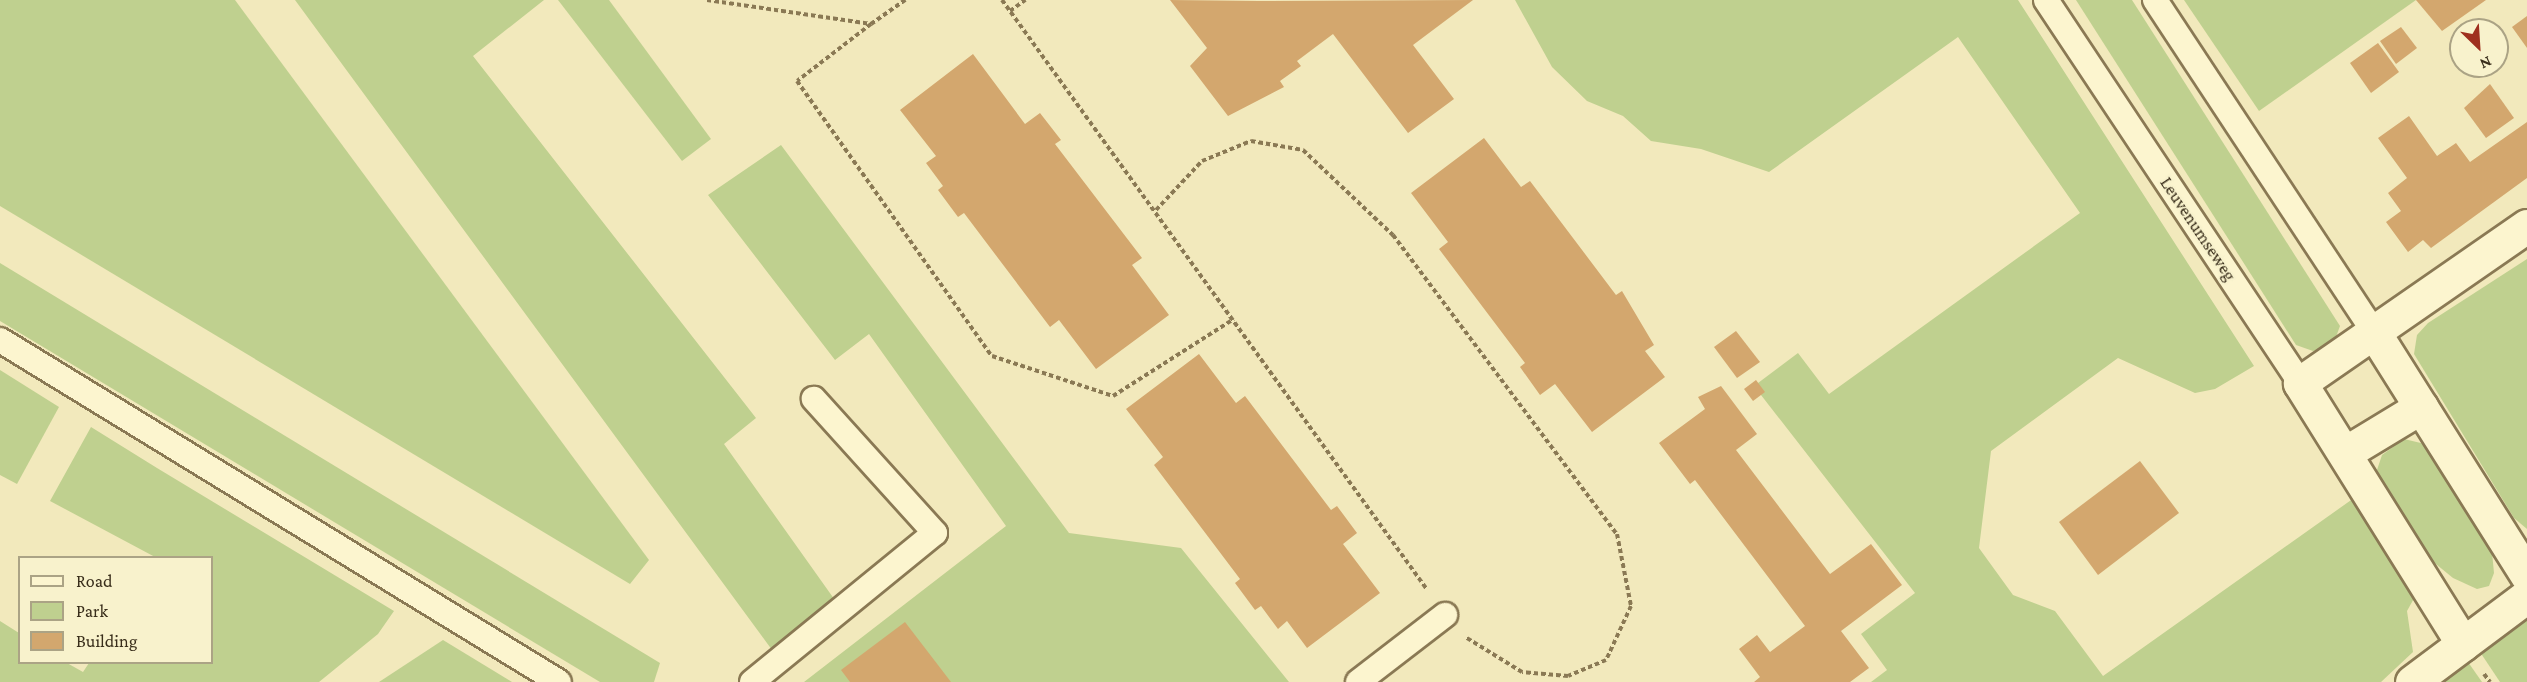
<!DOCTYPE html>
<style>
body{margin:0}
#map{position:relative;width:2527px;height:682px;overflow:hidden;background:#f2e9bc;font-family:"Crimson Pro",serif}
div>[style]{position:absolute}
[style*='--x']{left:calc(var(--x)*1px);top:calc(var(--y)*1px);width:calc(var(--w)*1px);rotate:calc(var(--a)*1deg)}
.green>*{inset:0;background:#bfd08f}
.building>*{inset:0;background:#d3a76e}
.path>*{height:4px;margin-top:-2px;transform-origin:0;background:repeating-linear-gradient(90deg,#8a7954 0 4.5px,transparent 0 7.5px)}
.roads{filter:drop-shadow(2px 0 #8a7954) drop-shadow(-2px 0 #8a7954) drop-shadow(0 2px #8a7954) drop-shadow(0 -2px #8a7954)}
.service>*{height:24px;margin:-12px;padding:0 12px;transform-origin:12px;border-radius:12px;background:#fcf5cf}
.minor>*{height:33px;margin:-16.5px;padding:0 16.5px;transform-origin:16.5px;border-radius:16.5px;background:#fcf5cf}
.secondary>*{height:33px;margin:-16.5px;padding:0 16.5px;transform-origin:16.5px;border-radius:16.5px;background:#fcf5cf}
span{translate:-50% -50%;white-space:nowrap;text-align:center;line-height:1.15;-webkit-text-stroke:4.5px #f8f2cc;paint-order:stroke}
.street-label{font-size:18px;color:#382d1a}
.legend{position:absolute;left:18px;top:556px;width:195px;height:108px;box-sizing:border-box;background:#f8f2cc;border:2px solid #aba385;margin:0;padding:8px 10px;list-style:none;font-size:18px;color:#382d1a}
.legend li{display:flex;align-items:center;gap:12px;height:30px}
.legend b{width:30px;border:2px solid #aba385}
.north{position:absolute;left:2449px;top:18px;width:60px;height:60px;box-sizing:border-box;background:#f8f2cc;border:2px solid #aba385;border-radius:50%;rotate:155deg;font-size:16px;font-weight:700;line-height:24px;text-align:center;color:#382d1a}
.north::after{content:'';display:block;margin:auto;width:21px;height:27px;background:#9f301f;clip-path:polygon(50% 0,100% 100%,50% 72%,0 100%)}
</style>
<div id="map">
<div class="green">
<i style="clip-path:polygon(0 0,235px 0,649px 560px,630px 584px,0 206px)"></i>
<i style="clip-path:polygon(295px 0,544px 0,473px 56px,756px 418px,724px 444px,837px 603px,775px 654px)"></i>
<i style="clip-path:polygon(558px 0,609px 0,711px 139px,682px 161px)"></i>
<i style="clip-path:polygon(1515px 0,2018px 0,2254px 366px,2215px 389px,2195px 393px,2118px 358px,1991px 451px,1979px 548px,2013px 595px,2055px 611px,2103px 676px,2354px 498px,2417px 593px,2407px 611px,2413px 652px,2381px 682px,1871px 682px,1887px 670px,1861px 634px,1915px 593px,1754px 386px,1798px 353px,1829px 394px,2080px 213px,1958px 37px,1769px 172px,1701px 149px,1651px 141px,1623px 116px,1587px 101px,1552px 67px)"></i>
<i style="clip-path:polygon(2076px 0,2132px 0,2340px 326px,2333px 345px,2313px 351px,2296px 345px)"></i>
<i style="clip-path:polygon(2184px 0,2416px 0,2259px 111px)"></i>
<i style="clip-path:polygon(781px 145px,1069px 533px,1181px 548px,1289px 682px,804px 682px,1006px 526px,869px 334px,835px 360px,708px 195px)"></i>
<i style="clip-path:polygon(2527px 259px,2527px 529px,2514px 518px,2414px 354px,2417px 335px,2428px 323px)"></i>
<i style="clip-path:polygon(0 263px,660px 663px,654px 682px,600px 682px,0 321px)"></i>
<i style="clip-path:polygon(0 370px,59px 407px,17px 484px,0 475px)"></i>
<i style="clip-path:polygon(91px 427px,157px 468px,394px 611px,378px 634px,319px 682px,0 682px,0 621px,19px 633px,20px 662px,67px 663px,83px 672px,89px 663px,212px 662px,212px 558px,155px 557px,50px 501px)"></i>
<i style="clip-path:polygon(2404px 439px,2425px 444px,2491px 542px,2494px 573px,2489px 586px,2477px 589px,2453px 578px,2431px 560px,2381px 482px,2377px 470px,2382px 455px)"></i>
<i style="clip-path:polygon(2527px 618px,2527px 682px,2500px 682px,2480px 652px)"></i>
<i style="clip-path:polygon(443px 640px,512px 682px,379px 682px)"></i>
<i style="clip-path:polygon(2468px 662px,2482px 682px,2441px 682px)"></i>
</div>
<div class="building">
<i style="clip-path:polygon(1170px 0,1259px 1px,1473px 0,1413px 45px,1454px 99px,1408px 133px,1333px 34px,1297px 61px,1301px 66px,1280px 81px,1284px 87px,1228px 116px,1190px 66px,1207px 48px)"></i>
<i style="clip-path:polygon(2416px 0,2486px 0,2442px 31px)"></i>
<i style="clip-path:polygon(2527px 16px,2527px 48px,2512px 27px)"></i>
<i style="clip-path:polygon(2401px 27px,2417px 48px,2396px 64px,2380px 41px)"></i>
<i style="clip-path:polygon(2378px 43px,2399px 72px,2371px 93px,2350px 63px)"></i>
<i style="clip-path:polygon(973px 54px,1025px 124px,1040px 113px,1061px 140px,1055px 144px,1142px 258px,1132px 265px,1169px 315px,1096px 369px,1059px 320px,1050px 327px,964px 213px,958px 217px,938px 190px,943px 186px,926px 163px,936px 156px,900px 110px)"></i>
<i style="clip-path:polygon(2490px 84px,2514px 118px,2486px 138px,2464px 108px)"></i>
<i style="clip-path:polygon(2409px 116px,2437px 156px,2456px 143px,2470px 162px,2527px 122px,2527px 178px,2431px 248px,2423px 240px,2408px 252px,2386px 222px,2401px 211px,2388px 193px,2407px 178px,2378px 138px)"></i>
<i style="clip-path:polygon(1484px 138px,1521px 187px,1530px 181px,1616px 295px,1622px 291px,1654px 345px,1645px 351px,1665px 377px,1592px 432px,1555px 384px,1540px 395px,1520px 367px,1525px 363px,1439px 249px,1448px 242px,1411px 193px)"></i>
<i style="clip-path:polygon(1736px 331px,1760px 362px,1737px 378px,1714px 347px)"></i>
<i style="clip-path:polygon(1199px 354px,1236px 403px,1245px 396px,1331px 510px,1337px 506px,1357px 533px,1343px 544px,1380px 593px,1307px 648px,1287px 621px,1278px 629px,1261px 606px,1255px 610px,1235px 583px,1240px 579px,1154px 465px,1163px 457px,1126px 409px)"></i>
<i style="clip-path:polygon(1756px 380px,1765px 392px,1753px 401px,1744px 389px)"></i>
<i style="clip-path:polygon(1721px 386px,1757px 434px,1736px 450px,1830px 574px,1871px 544px,1902px 585px,1841px 631px,1869px 668px,1850px 682px,1754px 682px,1760px 677px,1739px 649px,1757px 635px,1770px 652px,1805px 626px,1695px 480px,1690px 484px,1659px 443px,1705px 409px,1698px 397px)"></i>
<i style="clip-path:polygon(2140px 461px,2179px 513px,2098px 575px,2059px 522px)"></i>
<i style="clip-path:polygon(905px 622px,951px 682px,850px 682px,841px 670px)"></i>
</div>
<div class="path">
<i style="--x:707;--y:0;--w:166;--a:8.3"></i>
<i style="--x:871;--y:24;--w:42;--a:-35.2"></i>
<i style="--x:1002;--y:0;--w:725;--a:54.21"></i>
<i style="--x:1010;--y:11;--w:19;--a:-36"></i>
<i style="--x:871;--y:24;--w:93;--a:142.4"></i>
<i style="--x:797;--y:81;--w:337;--a:54.7"></i>
<i style="--x:992;--y:356;--w:127;--a:18.3"></i>
<i style="--x:1113;--y:396;--w:143;--a:-32.5"></i>
<i style="--x:1156;--y:210;--w:67;--a:-46.8"></i>
<i style="--x:1202;--y:161;--w:53;--a:-22.2"></i>
<i style="--x:1251;--y:141;--w:53;--a:9.8"></i>
<i style="--x:1303;--y:150;--w:124;--a:43.4"></i>
<i style="--x:1393;--y:235;--w:374;--a:53.2"></i>
<i style="--x:1617;--y:534;--w:73;--a:79"></i>
<i style="--x:1631;--y:606;--w:60;--a:114.8"></i>
<i style="--x:1606;--y:660;--w:41;--a:157.2"></i>
<i style="--x:1568;--y:676;--w:46;--a:-175"></i>
<i style="--x:1522;--y:672;--w:65;--a:-148.3"></i>
<i style="--x:2484;--y:674;--w:10;--a:53"></i>
</div>
<div class="roads">
<div class="service">
<i style="--x:2046;--y:0;--w:460;--a:56.4"></i>
<i style="--x:2155;--y:0;--w:400;--a:56.6"></i>
<i style="--x:0;--y:340;--w:655;--a:31.46"></i>
<i style="--x:752;--y:682;--w:236;--a:-39.2"></i>
<i style="--x:935;--y:533;--w:181;--a:-132.1"></i>
<i style="--x:1358;--y:682;--w:110;--a:-37.6"></i>
</div>
<div class="minor">
<i style="--x:2375;--y:334;--w:285;--a:57.8"></i>
<i style="--x:2345;--y:453;--w:89;--a:-31.2"></i>
<i style="--x:2463;--y:644;--w:308;--a:-122"></i>
<i style="--x:2300;--y:383;--w:276;--a:-34.7"></i>
</div>
<div class="secondary">
<i style="--x:2412;--y:682;--w:144;--a:-36.8"></i>
</div>
</div>
<div class="street-label">
<span style="left:2198px;top:229px;rotate:56deg">Leuvenumseweg</span>
</div>
<ul class="legend">
<li><b style="height:8px;background:#fcf5cf"></b>Road</li>
<li><b style="height:16px;background:#bfd08f"></b>Park</li>
<li><b style="height:16px;background:#d3a76e"></b>Building</li>
</ul>
<div class="north">N</div>
</div>
